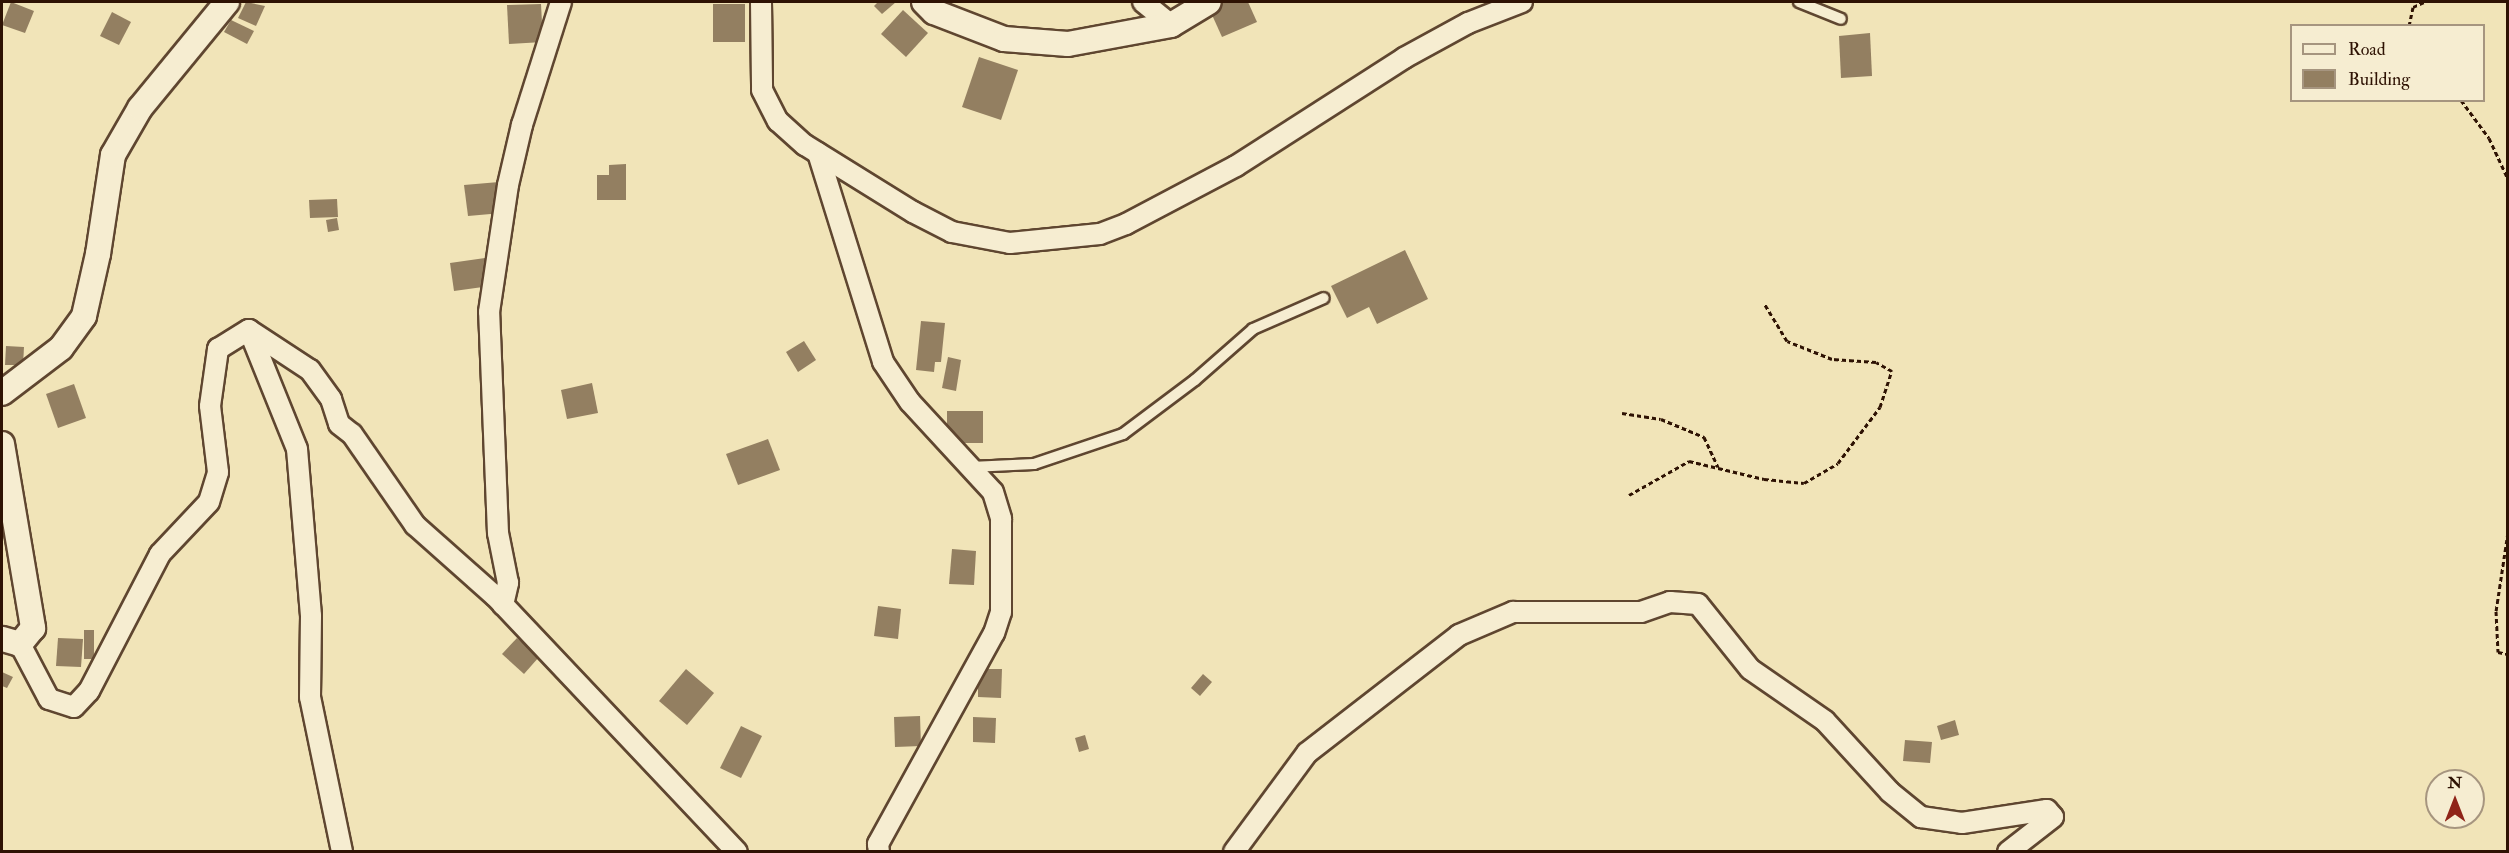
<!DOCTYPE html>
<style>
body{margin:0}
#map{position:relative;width:2509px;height:853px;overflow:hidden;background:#f1e4b8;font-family:"IM FELL Double Pica",serif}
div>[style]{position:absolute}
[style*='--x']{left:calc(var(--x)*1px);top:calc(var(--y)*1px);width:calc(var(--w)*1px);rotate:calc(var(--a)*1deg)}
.building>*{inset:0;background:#937f61}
.path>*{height:3px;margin-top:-1.5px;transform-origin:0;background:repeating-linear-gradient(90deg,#2e1203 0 4.5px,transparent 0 7.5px)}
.roads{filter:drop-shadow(2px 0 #5f4630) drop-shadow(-2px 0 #5f4630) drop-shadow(0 2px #5f4630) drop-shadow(0 -2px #5f4630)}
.service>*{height:10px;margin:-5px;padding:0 5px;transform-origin:5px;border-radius:5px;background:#f6edd1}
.minor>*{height:20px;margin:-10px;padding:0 10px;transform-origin:10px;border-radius:10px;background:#f6edd1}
.tertiary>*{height:24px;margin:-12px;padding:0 12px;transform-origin:12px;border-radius:12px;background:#f6edd1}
span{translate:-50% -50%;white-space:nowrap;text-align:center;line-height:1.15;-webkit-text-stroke:4.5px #f6edd1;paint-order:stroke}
.frame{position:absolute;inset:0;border:3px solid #2e1203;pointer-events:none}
.legend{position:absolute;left:2290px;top:24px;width:195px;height:78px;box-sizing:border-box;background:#f6edd1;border:2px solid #a6957f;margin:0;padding:8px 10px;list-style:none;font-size:18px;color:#2e1203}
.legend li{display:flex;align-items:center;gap:12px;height:30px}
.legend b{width:30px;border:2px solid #a6957f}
.north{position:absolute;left:2425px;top:769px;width:60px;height:60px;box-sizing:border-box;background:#f6edd1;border:2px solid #a6957f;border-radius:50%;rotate:0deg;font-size:16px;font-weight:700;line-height:24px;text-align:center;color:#2e1203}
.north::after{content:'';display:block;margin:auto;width:21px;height:27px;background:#8f2418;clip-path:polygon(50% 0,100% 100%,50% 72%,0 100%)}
</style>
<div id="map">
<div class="building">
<i style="clip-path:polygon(11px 2px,34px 11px,25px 33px,2px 25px)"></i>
<i style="clip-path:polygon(246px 2px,265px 6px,256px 26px,238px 18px)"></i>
<i style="clip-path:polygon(878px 2px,896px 2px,882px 14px,874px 6px)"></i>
<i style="clip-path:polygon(1218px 2px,1248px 2px,1257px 22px,1222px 37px,1208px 6px)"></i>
<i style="clip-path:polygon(541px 4px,543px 42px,509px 44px,507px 5px)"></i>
<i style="clip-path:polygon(713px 4px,745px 4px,745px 42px,713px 42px)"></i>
<i style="clip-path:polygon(903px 10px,928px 33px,906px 57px,881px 34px)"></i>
<i style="clip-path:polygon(112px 12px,131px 22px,119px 45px,100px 36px)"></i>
<i style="clip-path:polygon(231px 20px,254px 31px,247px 44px,224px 32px)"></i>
<i style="clip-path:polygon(1870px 33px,1872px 76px,1841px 78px,1839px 36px)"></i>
<i style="clip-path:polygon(979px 57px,1018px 70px,1001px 120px,962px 107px)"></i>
<i style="clip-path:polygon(626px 164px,626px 200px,597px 200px,597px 175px,609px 175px,609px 165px)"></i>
<i style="clip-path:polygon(499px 182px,502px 213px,468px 216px,464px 185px)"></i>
<i style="clip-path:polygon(337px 199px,338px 217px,310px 218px,309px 200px)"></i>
<i style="clip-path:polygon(337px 218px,339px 230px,328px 232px,326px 220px)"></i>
<i style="clip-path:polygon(1405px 250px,1428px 299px,1377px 324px,1369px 307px,1347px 318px,1331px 286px)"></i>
<i style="clip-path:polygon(485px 258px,490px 286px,454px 291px,450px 263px)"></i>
<i style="clip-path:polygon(921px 321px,945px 323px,941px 362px,935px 362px,934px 372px,916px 370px)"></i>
<i style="clip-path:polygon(804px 341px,816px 360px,798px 372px,786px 352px)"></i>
<i style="clip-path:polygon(6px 346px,24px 347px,23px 365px,5px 365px)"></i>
<i style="clip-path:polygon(948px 357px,961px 360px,956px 391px,942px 388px)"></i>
<i style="clip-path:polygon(592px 383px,598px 413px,567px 419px,561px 390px)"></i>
<i style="clip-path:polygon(74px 384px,86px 418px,58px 428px,46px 394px)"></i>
<i style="clip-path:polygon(947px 411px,983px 411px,983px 443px,947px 443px)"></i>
<i style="clip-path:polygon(768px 439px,780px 470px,738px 485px,726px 454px)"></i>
<i style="clip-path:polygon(952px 549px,976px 551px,974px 585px,949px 584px)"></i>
<i style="clip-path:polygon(878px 606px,901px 609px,898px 639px,874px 636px)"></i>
<i style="clip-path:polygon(84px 630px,94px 630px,94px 659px,84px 659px)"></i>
<i style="clip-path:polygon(58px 638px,83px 639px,81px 667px,56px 666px)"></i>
<i style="clip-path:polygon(517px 638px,539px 657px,524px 674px,502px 654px)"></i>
<i style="clip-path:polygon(686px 669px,714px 693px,687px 725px,659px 701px)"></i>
<i style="clip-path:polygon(978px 669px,1002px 669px,1001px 698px,978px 697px)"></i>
<i style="clip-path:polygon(2px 672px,13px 677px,7px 688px,2px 686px)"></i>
<i style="clip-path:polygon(1203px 674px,1212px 682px,1200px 696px,1191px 688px)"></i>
<i style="clip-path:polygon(920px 716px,921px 746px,895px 747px,894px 717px)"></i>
<i style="clip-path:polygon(973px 717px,996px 718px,995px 743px,973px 742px)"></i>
<i style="clip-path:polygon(1955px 720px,1959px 735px,1941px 740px,1937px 726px)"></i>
<i style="clip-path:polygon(741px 726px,762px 736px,741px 778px,720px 768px)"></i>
<i style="clip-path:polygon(1085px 735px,1089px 749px,1079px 752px,1075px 738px)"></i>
<i style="clip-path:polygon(1905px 740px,1932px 742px,1930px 763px,1903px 761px)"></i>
</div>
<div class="path">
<i style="--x:2409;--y:26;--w:19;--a:-78"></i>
<i style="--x:2413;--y:7;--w:12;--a:-24"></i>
<i style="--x:2461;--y:100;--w:47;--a:53.6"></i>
<i style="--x:2489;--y:138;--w:45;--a:65.1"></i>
<i style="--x:1622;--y:413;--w:39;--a:9"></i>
<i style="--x:1661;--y:419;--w:47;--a:22.7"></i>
<i style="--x:1704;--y:437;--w:33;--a:65"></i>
<i style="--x:1629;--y:495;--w:69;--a:-29.5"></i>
<i style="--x:1689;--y:461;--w:77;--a:13.5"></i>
<i style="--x:1764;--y:479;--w:40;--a:5.7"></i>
<i style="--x:1804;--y:483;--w:39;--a:-30"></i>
<i style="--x:1838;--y:463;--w:70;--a:-53.1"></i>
<i style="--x:1880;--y:407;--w:38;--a:-72"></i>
<i style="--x:1892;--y:371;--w:18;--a:-151"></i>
<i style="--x:1876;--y:362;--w:44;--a:-176.1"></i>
<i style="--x:1832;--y:359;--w:48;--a:-158.2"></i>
<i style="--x:1787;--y:341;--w:44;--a:-121.2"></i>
<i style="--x:2508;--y:532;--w:80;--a:98.6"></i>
<i style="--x:2496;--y:611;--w:41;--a:87.2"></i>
<i style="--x:2498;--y:652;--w:10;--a:11"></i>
</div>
<div class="roads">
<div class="service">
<i style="--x:1799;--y:2;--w:45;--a:22"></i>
<i style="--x:971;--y:467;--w:63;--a:-2.7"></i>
<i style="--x:1034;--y:464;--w:94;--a:-18.6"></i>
<i style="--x:1123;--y:434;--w:90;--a:-36.9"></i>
<i style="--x:1195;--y:380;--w:77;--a:-41.3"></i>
<i style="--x:1253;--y:329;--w:77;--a:-23.6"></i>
</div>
<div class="minor">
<i style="--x:761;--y:2;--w:88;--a:89.3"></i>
<i style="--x:762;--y:90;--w:35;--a:63"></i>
<i style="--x:778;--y:121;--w:36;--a:42"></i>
<i style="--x:805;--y:145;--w:127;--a:31.8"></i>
<i style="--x:913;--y:212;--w:44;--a:27.1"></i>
<i style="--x:952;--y:232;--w:59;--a:10.7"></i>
<i style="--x:1010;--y:243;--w:90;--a:-5.7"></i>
<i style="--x:1100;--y:234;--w:28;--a:-21"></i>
<i style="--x:1126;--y:224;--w:124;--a:-27.8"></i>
<i style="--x:1236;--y:166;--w:200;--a:-32.7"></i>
<i style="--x:1404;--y:58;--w:73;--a:-28.7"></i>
<i style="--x:1468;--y:23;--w:58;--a:-21.3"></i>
<i style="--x:1143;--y:2;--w:36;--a:39"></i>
<i style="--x:818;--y:153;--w:219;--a:72.7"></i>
<i style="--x:883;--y:362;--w:48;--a:56"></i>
<i style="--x:910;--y:402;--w:122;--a:47.3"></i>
<i style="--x:993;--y:492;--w:28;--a:73"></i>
<i style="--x:1001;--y:519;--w:93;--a:90"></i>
<i style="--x:1001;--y:612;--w:22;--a:108"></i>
<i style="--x:994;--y:633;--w:241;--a:118.8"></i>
<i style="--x:878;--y:844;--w:8;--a:83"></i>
<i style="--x:249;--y:330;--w:73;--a:33.3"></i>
<i style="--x:310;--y:370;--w:36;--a:54"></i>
<i style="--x:331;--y:399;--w:26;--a:72"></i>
<i style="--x:339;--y:424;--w:16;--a:38"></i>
<i style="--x:352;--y:434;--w:111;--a:55.3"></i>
<i style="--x:415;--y:525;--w:107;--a:41.6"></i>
<i style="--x:495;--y:596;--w:352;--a:46.6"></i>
<i style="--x:503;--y:605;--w:23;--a:-77"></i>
<i style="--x:508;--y:583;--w:51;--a:-101.3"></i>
<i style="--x:498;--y:533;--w:221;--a:-92.3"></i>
<i style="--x:489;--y:312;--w:128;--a:-81.5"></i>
<i style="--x:508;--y:185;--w:62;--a:-76.9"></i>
<i style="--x:522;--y:125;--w:129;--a:-72.4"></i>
<i style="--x:20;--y:644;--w:62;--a:62.2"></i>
<i style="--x:49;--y:699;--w:26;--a:18"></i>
<i style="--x:74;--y:707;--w:22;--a:-47"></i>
<i style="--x:89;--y:691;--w:154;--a:-62.6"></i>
<i style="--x:160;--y:554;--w:71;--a:-46.7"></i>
<i style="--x:209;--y:502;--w:31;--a:-73"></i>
<i style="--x:218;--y:472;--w:66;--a:-96.9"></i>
<i style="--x:210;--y:406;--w:58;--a:-82"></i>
<i style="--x:218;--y:349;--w:36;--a:-32"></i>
<i style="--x:249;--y:330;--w:128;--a:68"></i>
<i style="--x:297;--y:449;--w:168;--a:85.2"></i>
<i style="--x:311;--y:616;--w:81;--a:90.7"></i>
<i style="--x:310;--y:697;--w:158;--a:78.3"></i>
<i style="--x:1234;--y:852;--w:123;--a:-53.6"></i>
<i style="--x:1307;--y:753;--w:192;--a:-37.8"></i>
<i style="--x:1459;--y:635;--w:59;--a:-23.1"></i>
<i style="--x:1513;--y:612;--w:128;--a:0"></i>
<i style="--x:1641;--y:612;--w:31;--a:-19"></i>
<i style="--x:1670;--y:602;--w:28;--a:4"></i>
<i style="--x:1698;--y:604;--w:83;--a:51.3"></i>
<i style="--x:1750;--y:669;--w:91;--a:34.7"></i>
<i style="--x:1825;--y:721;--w:96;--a:47.5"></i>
<i style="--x:1890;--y:792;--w:40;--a:39"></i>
<i style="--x:1921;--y:817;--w:41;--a:8.3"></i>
<i style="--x:1962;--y:823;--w:86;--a:-8.7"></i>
<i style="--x:2047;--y:810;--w:9;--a:49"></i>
<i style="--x:2053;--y:817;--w:57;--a:142.1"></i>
</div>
<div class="tertiary">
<i style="--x:924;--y:2;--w:14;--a:45"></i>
<i style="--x:934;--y:12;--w:75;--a:21.1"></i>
<i style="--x:1004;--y:39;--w:64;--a:4.5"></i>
<i style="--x:1068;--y:44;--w:105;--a:-10.5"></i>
<i style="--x:1171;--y:25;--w:44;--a:-31.2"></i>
<i style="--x:2;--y:393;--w:74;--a:-37.3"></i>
<i style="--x:61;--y:348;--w:39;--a:-54"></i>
<i style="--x:84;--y:316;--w:64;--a:-77.3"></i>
<i style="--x:98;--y:254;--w:100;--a:-81.4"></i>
<i style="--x:113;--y:155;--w:54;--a:-60.1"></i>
<i style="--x:140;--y:108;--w:137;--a:-50.6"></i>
<i style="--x:2;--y:444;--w:187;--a:80.4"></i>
<i style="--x:33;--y:628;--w:21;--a:129"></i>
<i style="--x:20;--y:644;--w:19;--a:-164"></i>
</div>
</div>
<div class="frame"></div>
<ul class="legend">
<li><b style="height:8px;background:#f6edd1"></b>Road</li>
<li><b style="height:16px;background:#937f61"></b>Building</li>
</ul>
<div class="north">N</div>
</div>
